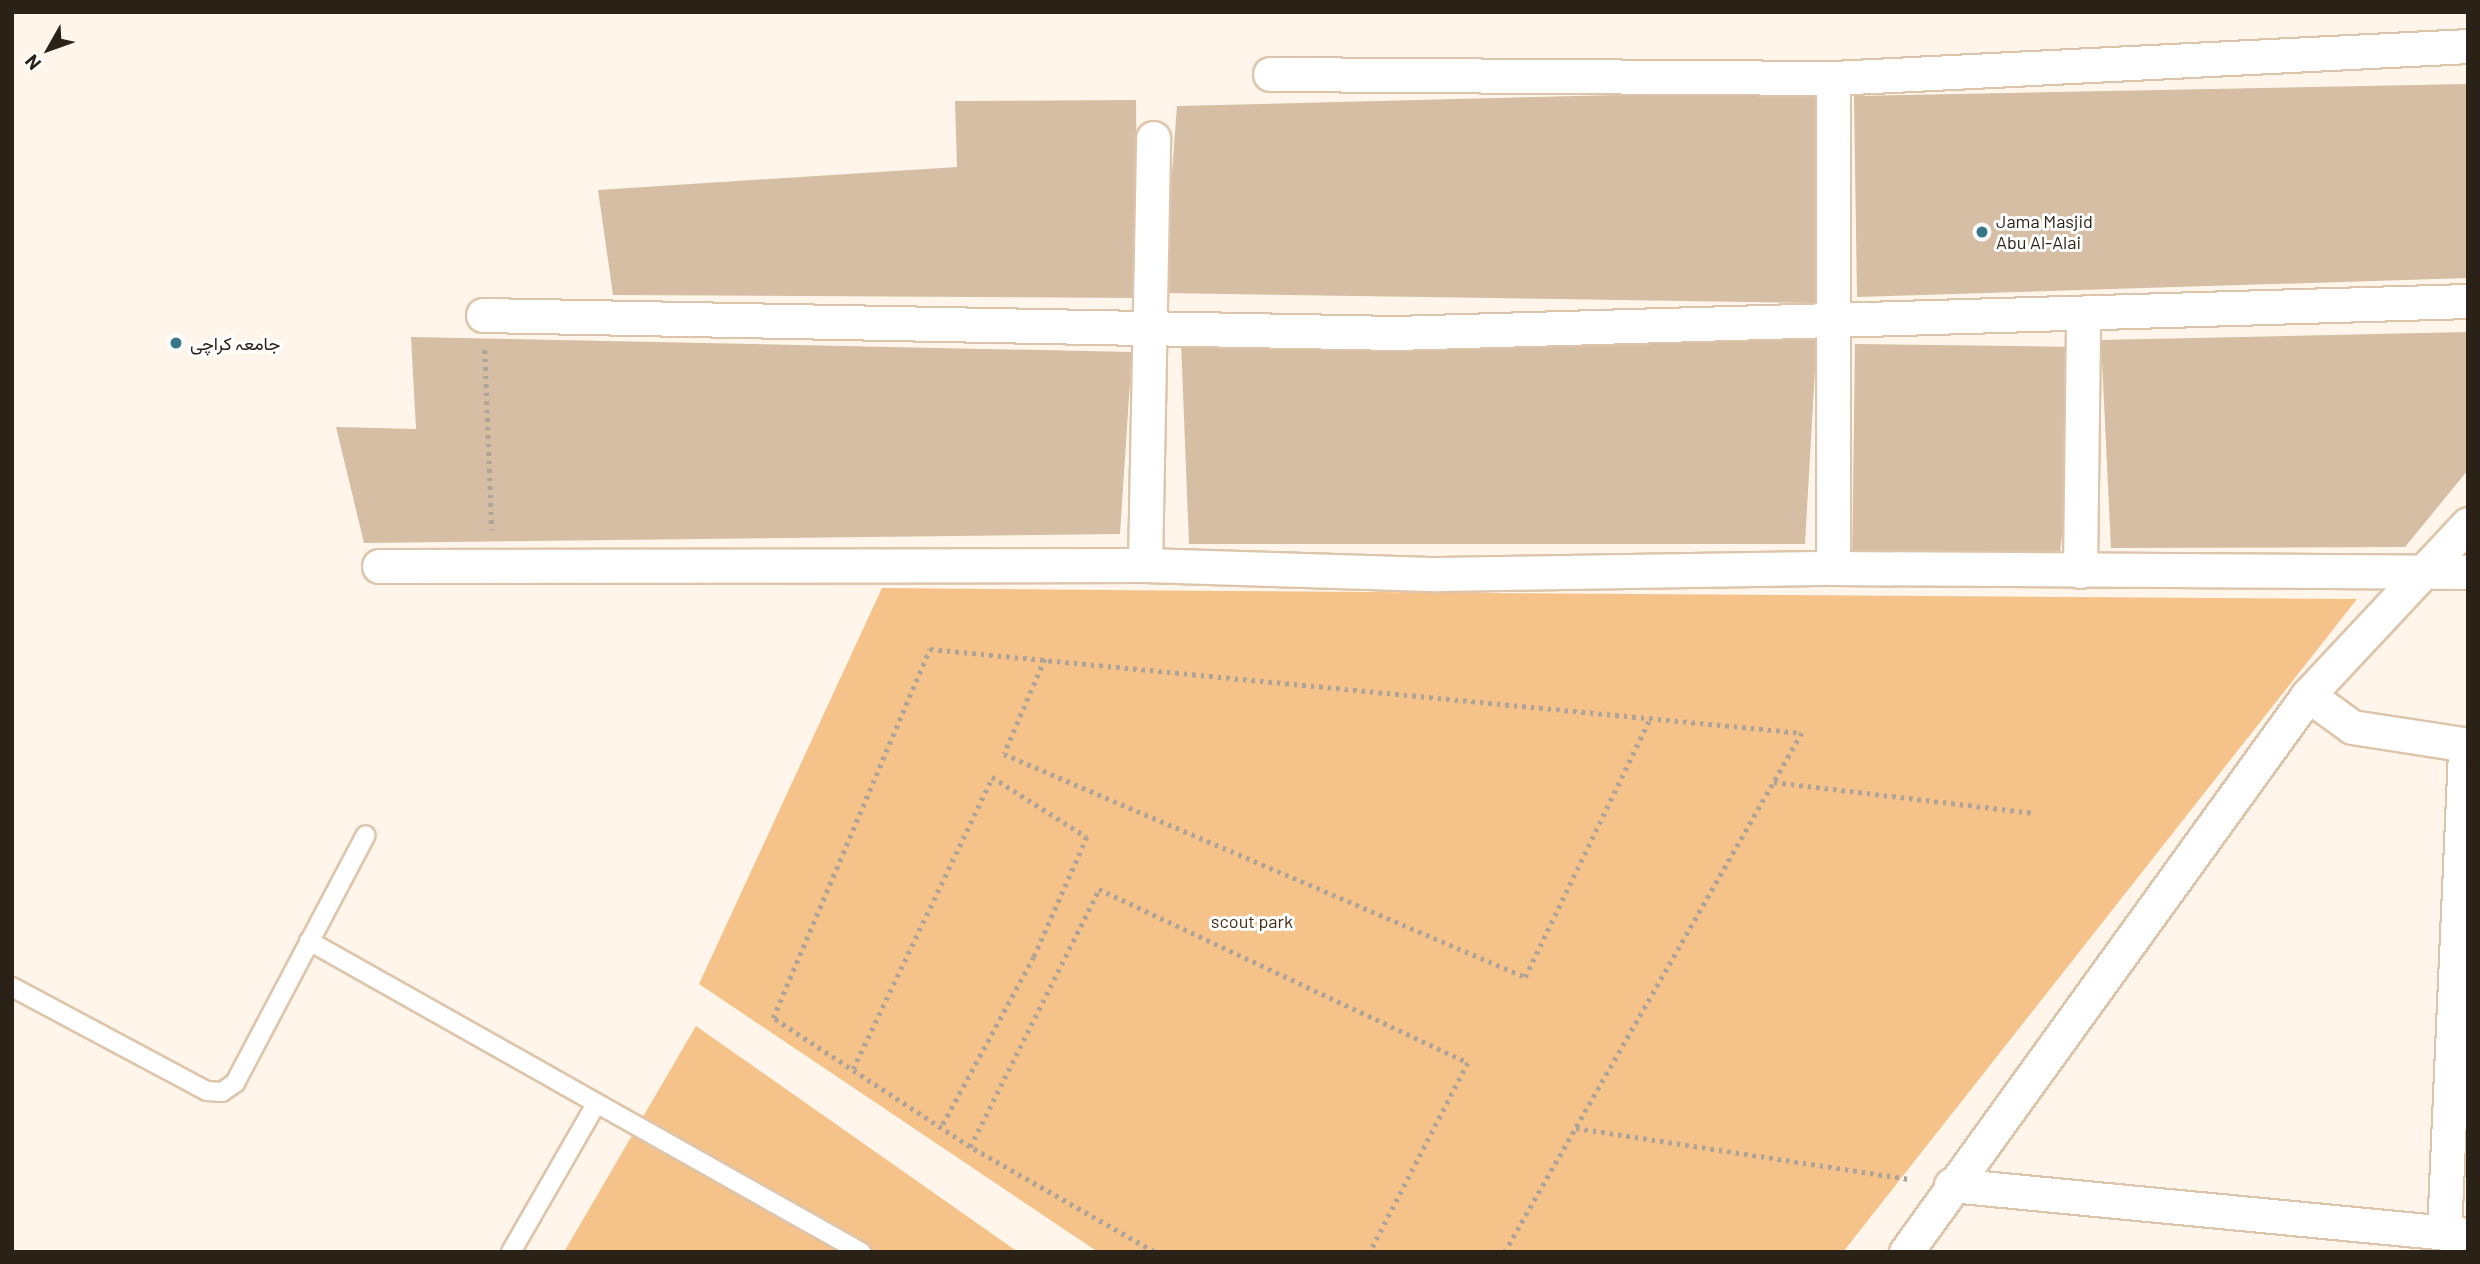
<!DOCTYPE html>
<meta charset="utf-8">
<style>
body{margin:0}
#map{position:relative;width:2480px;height:1264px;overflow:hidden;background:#fff5ea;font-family:Barlow,Vazirmatn,sans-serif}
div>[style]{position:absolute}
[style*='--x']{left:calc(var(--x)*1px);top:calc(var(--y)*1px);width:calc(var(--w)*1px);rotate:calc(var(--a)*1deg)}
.green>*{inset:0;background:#f5c28a}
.building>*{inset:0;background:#d6bea5}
.path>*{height:4.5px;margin-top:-2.25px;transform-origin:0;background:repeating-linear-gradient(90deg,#ada399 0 3.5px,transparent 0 8.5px)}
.roads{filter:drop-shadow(2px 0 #ddc5ab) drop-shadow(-2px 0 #ddc5ab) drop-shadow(0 2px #ddc5ab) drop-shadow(0 -2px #ddc5ab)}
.lane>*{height:18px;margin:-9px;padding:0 9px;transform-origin:9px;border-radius:9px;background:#fff}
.street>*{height:33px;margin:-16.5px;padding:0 16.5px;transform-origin:16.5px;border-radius:16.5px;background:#fff}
.dots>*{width:19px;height:19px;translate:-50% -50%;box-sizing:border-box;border:4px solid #fff;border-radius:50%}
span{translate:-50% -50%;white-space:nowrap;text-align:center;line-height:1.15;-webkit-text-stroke:6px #fff;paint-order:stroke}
.poi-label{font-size:18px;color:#2a2117}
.left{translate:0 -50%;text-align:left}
.park-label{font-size:18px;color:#462e11}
.frame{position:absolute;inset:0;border:14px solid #2a2117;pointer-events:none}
.north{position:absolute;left:14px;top:14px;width:70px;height:70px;-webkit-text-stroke:5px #fff;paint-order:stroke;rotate:230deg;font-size:19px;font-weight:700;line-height:28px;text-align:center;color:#2a2117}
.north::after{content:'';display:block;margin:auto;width:24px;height:32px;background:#2a2117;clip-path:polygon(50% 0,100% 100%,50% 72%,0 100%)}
</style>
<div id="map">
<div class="green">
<i style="clip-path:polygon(882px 588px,1221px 591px,2357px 599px,1843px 1252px,1098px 1252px,699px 984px)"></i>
<i style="clip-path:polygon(696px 1026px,1018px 1252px,564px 1252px)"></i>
</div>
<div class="building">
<i style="clip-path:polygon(2468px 84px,2468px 278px,1857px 297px,1854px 96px)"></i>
<i style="clip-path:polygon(1819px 90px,1816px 303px,1163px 293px,1177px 106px)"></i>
<i style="clip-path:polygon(1136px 100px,1138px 298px,613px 295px,598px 190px,957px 167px,955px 101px)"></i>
<i style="clip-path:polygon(2468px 332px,2468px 470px,2405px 547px,2111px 548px,2101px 340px)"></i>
<i style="clip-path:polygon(1817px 335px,1805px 544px,1189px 544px,1181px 342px)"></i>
<i style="clip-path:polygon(411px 337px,1132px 352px,1120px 534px,364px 543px,336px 427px,416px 429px)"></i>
<i style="clip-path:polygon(1855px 344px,2083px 347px,2058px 571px,1852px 568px)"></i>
</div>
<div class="path">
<i style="--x:485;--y:350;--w:180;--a:87.8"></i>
<i style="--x:1045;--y:659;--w:103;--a:113.3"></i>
<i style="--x:1004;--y:754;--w:567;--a:23.17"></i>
<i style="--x:1525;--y:977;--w:284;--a:-64.2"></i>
<i style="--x:1774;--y:782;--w:262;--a:6.8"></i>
<i style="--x:853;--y:1069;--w:323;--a:-64.5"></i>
<i style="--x:992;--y:777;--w:112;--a:32.3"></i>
<i style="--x:1087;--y:837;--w:131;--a:113.8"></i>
<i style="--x:1034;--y:957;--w:195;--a:118.5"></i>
<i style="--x:1576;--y:1128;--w:339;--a:8.7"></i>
<i style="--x:970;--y:1147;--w:288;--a:-63.4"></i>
<i style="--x:1099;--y:889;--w:408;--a:25.2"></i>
<i style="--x:1468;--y:1063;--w:213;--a:117.4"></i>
<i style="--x:1154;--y:1252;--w:212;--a:-150.3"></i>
<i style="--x:970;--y:1147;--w:235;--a:-146.8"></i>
<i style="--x:773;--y:1018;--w:401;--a:-67"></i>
<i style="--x:930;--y:649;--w:876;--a:5.5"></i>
<i style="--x:1802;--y:733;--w:598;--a:119.78"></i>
</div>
<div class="roads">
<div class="lane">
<i style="--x:309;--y:941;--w:634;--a:29.4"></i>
<i style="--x:12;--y:987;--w:221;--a:28.1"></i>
<i style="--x:207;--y:1091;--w:15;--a:4"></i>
<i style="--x:222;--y:1092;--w:16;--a:-35"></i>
<i style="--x:235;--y:1083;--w:280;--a:-62.2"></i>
<i style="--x:511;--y:1252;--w:171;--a:-60.1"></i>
</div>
<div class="street">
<i style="--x:1270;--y:74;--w:563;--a:0.41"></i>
<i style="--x:1833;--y:78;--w:636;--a:-2.88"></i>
<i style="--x:1833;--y:78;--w:490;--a:90"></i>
<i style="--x:483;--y:315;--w:913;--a:1.13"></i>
<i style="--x:1396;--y:333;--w:1072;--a:-1.71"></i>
<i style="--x:1145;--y:565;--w:427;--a:-88.9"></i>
<i style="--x:379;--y:566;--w:766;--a:-0.07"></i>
<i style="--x:1145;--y:565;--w:293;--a:1.8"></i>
<i style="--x:1438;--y:574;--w:395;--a:-0.9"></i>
<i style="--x:1833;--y:568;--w:635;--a:0.36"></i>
<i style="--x:2080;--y:571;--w:254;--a:-89.3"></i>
<i style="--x:2308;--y:695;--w:54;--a:36"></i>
<i style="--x:2352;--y:727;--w:117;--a:8.8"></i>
<i style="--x:1951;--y:1185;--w:519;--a:5.52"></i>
<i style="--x:2444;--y:1233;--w:488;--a:-87.5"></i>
<i style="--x:1906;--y:1252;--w:687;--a:-54.18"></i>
<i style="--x:2308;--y:695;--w:234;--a:-46.9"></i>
</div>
</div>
<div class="dots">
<i style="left:1982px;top:232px;background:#36778a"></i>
<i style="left:176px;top:343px;background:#36778a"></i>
</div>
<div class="poi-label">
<span class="left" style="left:1996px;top:232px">Jama Masjid<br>Abu Al-Alai</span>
<span class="left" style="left:190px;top:343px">جامعہ کراچی</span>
</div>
<div class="park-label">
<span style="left:1252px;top:921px">scout park</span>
</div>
<div class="frame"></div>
<div class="north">N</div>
</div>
